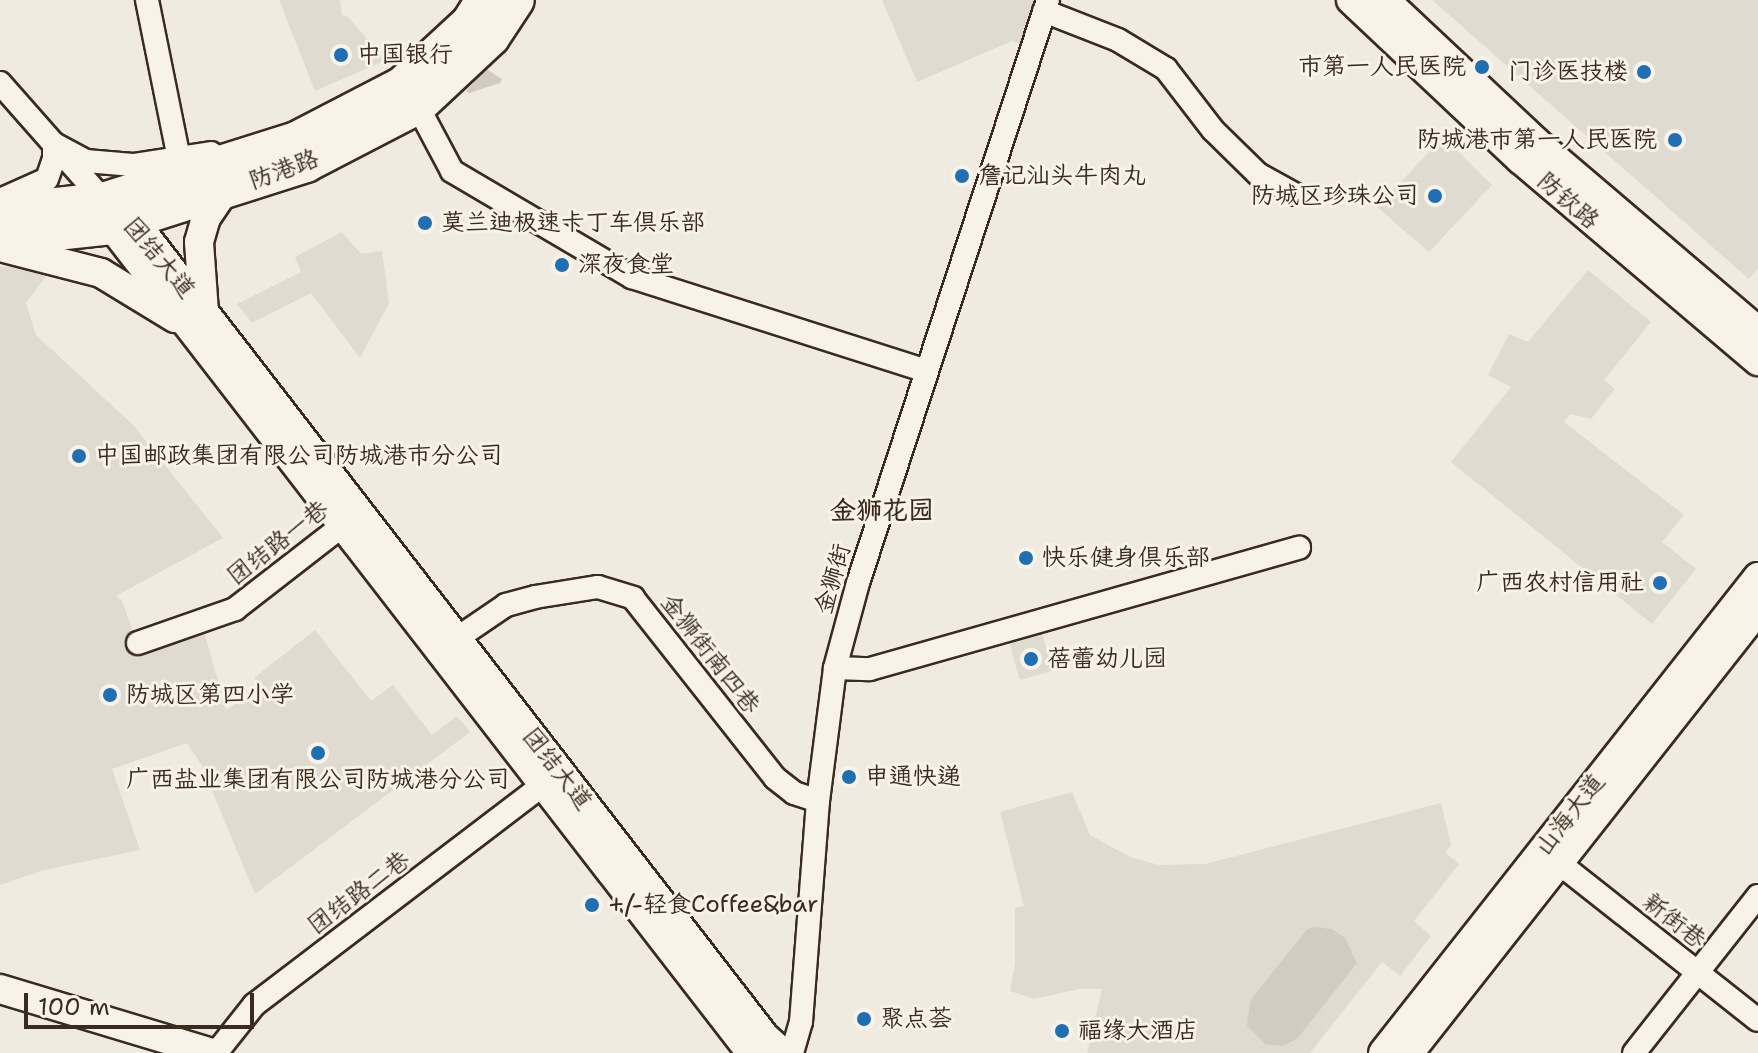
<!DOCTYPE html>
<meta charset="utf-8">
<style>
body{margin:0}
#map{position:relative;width:1758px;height:1053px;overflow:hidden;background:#efebe0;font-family:"Shantell Sans","LXGW WenKai TC",sans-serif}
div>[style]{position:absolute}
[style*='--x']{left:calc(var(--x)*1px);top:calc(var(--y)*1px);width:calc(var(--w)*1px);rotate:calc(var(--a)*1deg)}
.built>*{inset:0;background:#e0dbd0}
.green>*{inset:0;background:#d1cbc0}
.roads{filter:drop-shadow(2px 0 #3b2a1e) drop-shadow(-2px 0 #3b2a1e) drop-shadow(0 2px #3b2a1e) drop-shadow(0 -2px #3b2a1e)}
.minor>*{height:22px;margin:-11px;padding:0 11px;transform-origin:11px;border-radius:11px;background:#f7f3e8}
.major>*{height:28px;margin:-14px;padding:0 14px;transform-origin:14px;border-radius:14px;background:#f7f3e8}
.highway>*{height:34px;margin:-17px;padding:0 17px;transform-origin:17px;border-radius:17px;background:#f7f3e8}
.dots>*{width:22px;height:22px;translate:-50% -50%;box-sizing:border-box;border:4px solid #f7f3e8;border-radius:50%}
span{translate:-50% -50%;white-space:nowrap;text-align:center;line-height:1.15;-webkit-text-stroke:6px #f7f3e8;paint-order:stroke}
.poi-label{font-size:24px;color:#3b2a1e}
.left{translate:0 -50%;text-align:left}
.right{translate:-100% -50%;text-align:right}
.street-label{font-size:24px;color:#3b2a1e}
.neighbourhood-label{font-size:26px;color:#3b2a1e;font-weight:700}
.scale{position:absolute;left:24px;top:993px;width:230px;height:36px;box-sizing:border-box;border:4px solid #3b2a1e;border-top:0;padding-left:10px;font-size:24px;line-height:28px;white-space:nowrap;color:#3b2a1e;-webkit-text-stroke:6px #f7f3e8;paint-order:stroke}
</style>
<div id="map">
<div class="built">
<i style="clip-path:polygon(279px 0,340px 0,342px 15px,347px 16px,386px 60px,315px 91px)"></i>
<i style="clip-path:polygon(882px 0,1034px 0,1020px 44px,1012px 41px,917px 82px)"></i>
<i style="clip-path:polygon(1432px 0,1758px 0,1758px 268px,1749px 279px)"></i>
<i style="clip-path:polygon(1443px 137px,1492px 185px,1429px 252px,1377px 207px)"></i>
<i style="clip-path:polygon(342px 232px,361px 254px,382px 251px,389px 303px,360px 358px,311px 293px,252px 323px,237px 304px,301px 272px,295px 257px)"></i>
<i style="clip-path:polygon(15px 266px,49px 272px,26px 303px,36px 335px,134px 426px,223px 538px,116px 596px,122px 601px,141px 653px,204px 631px,226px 710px,260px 688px,254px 678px,315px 630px,371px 701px,393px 685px,432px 735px,457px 716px,470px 732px,255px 894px,201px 764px,187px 743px,112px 769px,140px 850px,44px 870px,0 885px,0 267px)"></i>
<i style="clip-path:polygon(1588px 270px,1651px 322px,1604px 380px,1615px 389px,1591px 419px,1570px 414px,1564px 422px,1684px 515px,1662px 542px,1696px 569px,1652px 624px,1451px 462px,1511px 387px,1488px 375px,1509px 334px,1528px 342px)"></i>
<i style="clip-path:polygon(1042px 632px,1052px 671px,1020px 680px,1009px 641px)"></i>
<i style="clip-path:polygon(1072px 792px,1090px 835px,1130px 857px,1159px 865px,1205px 864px,1441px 803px,1451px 845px,1445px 852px,1459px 864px,1414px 921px,1431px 936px,1400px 976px,1382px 962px,1310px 1053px,1087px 1053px,1102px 989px,1079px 989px,1034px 999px,1010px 991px,1015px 963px,1015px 908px,1024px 906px,1000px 812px)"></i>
</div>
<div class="green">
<i style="clip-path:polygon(486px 69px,502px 79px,500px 83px,469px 93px,466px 91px)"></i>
<i style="clip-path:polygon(1315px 927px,1332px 929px,1345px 938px,1357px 963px,1297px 1039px,1282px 1046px,1265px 1044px,1247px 1026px,1250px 1001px,1307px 929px)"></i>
</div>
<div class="roads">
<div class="minor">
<i style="--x:147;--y:0;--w:161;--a:78.6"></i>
<i style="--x:1044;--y:11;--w:79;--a:21.4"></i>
<i style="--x:1118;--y:40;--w:56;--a:31.1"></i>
<i style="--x:1166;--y:69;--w:77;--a:52.4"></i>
<i style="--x:1213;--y:130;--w:63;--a:44.4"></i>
<i style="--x:1258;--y:174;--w:41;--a:29.1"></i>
<i style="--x:0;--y:83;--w:156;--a:48.6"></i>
<i style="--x:418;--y:107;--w:72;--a:62"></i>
<i style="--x:452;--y:171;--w:209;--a:30.5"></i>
<i style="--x:632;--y:277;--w:309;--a:17.7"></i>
<i style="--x:54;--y:144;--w:36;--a:28"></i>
<i style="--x:86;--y:161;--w:47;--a:4.9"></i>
<i style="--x:133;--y:165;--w:79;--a:-8.7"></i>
<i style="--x:0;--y:200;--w:51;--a:-24.1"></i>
<i style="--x:47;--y:179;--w:21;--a:-71"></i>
<i style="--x:54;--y:159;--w:15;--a:-90"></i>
<i style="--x:456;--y:639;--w:60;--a:-34.2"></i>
<i style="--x:506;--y:605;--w:30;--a:-15"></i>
<i style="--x:535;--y:597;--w:64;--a:-9"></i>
<i style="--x:598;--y:587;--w:37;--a:17"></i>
<i style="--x:633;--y:598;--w:229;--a:51.7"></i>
<i style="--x:775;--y:778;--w:24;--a:38"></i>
<i style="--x:794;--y:793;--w:25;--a:18"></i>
<i style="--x:138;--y:643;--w:103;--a:-19.3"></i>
<i style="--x:235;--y:609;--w:152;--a:-37.8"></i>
<i style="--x:835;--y:668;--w:35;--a:2"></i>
<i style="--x:870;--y:669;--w:446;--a:-15.8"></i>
<i style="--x:1559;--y:863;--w:253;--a:38.3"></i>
<i style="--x:216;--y:1053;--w:61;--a:-51.6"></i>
<i style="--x:254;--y:1005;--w:363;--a:-37.3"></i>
<i style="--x:792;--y:1053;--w:32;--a:-74"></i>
<i style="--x:801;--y:1022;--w:222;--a:-85.6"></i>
<i style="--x:818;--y:801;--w:134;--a:-82.7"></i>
<i style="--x:835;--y:668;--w:88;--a:-74.9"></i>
<i style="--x:858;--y:583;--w:613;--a:-71.95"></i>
<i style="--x:1634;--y:1053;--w:200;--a:-51.7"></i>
</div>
<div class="major">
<i style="--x:1351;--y:0;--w:233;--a:43.3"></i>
<i style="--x:1521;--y:160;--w:311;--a:40.3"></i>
<i style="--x:1385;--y:0;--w:207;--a:43.2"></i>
<i style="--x:1536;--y:142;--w:292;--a:40.4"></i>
<i style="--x:106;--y:208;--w:20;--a:72"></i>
<i style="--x:112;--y:227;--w:1044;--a:52.27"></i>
<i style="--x:118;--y:210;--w:18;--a:34"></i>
<i style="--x:133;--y:220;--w:1033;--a:52.28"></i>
<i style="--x:765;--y:1037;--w:24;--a:42"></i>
<i style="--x:0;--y:247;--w:104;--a:14.4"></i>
<i style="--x:101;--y:273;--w:87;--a:31.3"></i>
<i style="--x:204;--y:312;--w:70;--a:-94.1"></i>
<i style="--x:199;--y:242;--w:25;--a:-74"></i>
<i style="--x:206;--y:218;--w:32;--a:-56"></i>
<i style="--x:0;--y:989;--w:221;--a:16.8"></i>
<i style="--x:1383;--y:1053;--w:606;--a:-51.77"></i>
<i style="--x:1409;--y:1053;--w:564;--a:-51.77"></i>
</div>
<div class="highway">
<i style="--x:0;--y:211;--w:104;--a:-6.1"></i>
<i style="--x:103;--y:200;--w:202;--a:-17.5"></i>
<i style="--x:296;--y:139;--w:119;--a:-27.4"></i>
<i style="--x:402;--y:84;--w:91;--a:-42.8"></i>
<i style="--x:469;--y:22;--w:26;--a:-58"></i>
<i style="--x:0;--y:239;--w:113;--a:-6.1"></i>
<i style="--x:112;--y:227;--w:204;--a:-17.7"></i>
<i style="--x:306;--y:165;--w:126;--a:-27.4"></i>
<i style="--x:418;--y:107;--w:101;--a:-43"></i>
<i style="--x:492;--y:38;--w:45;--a:-56.7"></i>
</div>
</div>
<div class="dots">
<i style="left:341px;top:55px;background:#1f6fb2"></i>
<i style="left:1482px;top:67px;background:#1f6fb2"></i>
<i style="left:1644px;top:72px;background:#1f6fb2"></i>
<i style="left:1675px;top:140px;background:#1f6fb2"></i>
<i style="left:962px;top:176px;background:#1f6fb2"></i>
<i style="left:1435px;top:196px;background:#1f6fb2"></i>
<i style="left:425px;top:223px;background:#1f6fb2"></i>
<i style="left:562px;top:265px;background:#1f6fb2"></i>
<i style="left:79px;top:456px;background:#1f6fb2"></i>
<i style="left:1026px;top:558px;background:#1f6fb2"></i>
<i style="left:1660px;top:583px;background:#1f6fb2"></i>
<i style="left:1031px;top:659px;background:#1f6fb2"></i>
<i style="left:110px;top:695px;background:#1f6fb2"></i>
<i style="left:318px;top:753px;background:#1f6fb2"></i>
<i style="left:849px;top:777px;background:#1f6fb2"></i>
<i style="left:592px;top:905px;background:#1f6fb2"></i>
<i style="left:864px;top:1019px;background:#1f6fb2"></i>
<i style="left:1062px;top:1031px;background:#1f6fb2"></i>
</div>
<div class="poi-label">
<span class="left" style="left:357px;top:55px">中国银行</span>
<span class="right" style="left:1466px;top:67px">市第一人民医院</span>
<span class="right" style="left:1628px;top:72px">门诊医技楼</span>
<span class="right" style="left:1657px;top:140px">防城港市第一人民医院</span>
<span class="left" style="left:978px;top:176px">詹记汕头牛肉丸</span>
<span class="right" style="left:1419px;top:196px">防城区珍珠公司</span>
<span class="left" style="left:441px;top:223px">莫兰迪极速卡丁车俱乐部</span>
<span class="left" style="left:578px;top:265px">深夜食堂</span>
<span class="left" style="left:95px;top:456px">中国邮政集团有限公司防城港市分公司</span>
<span class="left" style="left:1042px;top:558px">快乐健身俱乐部</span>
<span class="right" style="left:1644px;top:583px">广西农村信用社</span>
<span class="left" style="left:1047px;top:659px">蓓蕾幼儿园</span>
<span class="left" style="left:126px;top:695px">防城区第四小学</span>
<span class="left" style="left:865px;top:777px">申通快递</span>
<span style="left:318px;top:780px">广西盐业集团有限公司防城港分公司</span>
<span class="left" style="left:608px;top:905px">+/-轻食Coffee&amp;bar</span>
<span class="left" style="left:880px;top:1019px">聚点荟</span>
<span class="left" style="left:1078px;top:1031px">福缘大酒店</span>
</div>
<div class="street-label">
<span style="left:284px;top:170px;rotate:-20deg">防港路</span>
<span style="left:1568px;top:201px;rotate:41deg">防钦路</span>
<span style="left:159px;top:258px;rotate:50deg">团结大道</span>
<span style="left:278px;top:543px;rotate:-38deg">团结路一巷</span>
<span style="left:833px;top:579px;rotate:-74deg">金狮街</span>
<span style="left:710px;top:654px;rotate:52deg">金狮街南四巷</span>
<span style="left:557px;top:769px;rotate:52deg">团结大道</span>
<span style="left:1570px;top:815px;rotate:-52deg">山海大道</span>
<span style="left:359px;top:893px;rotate:-37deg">团结路二巷</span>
<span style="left:1674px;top:921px;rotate:38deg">新街巷</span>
</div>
<div class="neighbourhood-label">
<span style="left:882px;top:510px">金狮花园</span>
</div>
<div class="scale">100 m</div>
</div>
